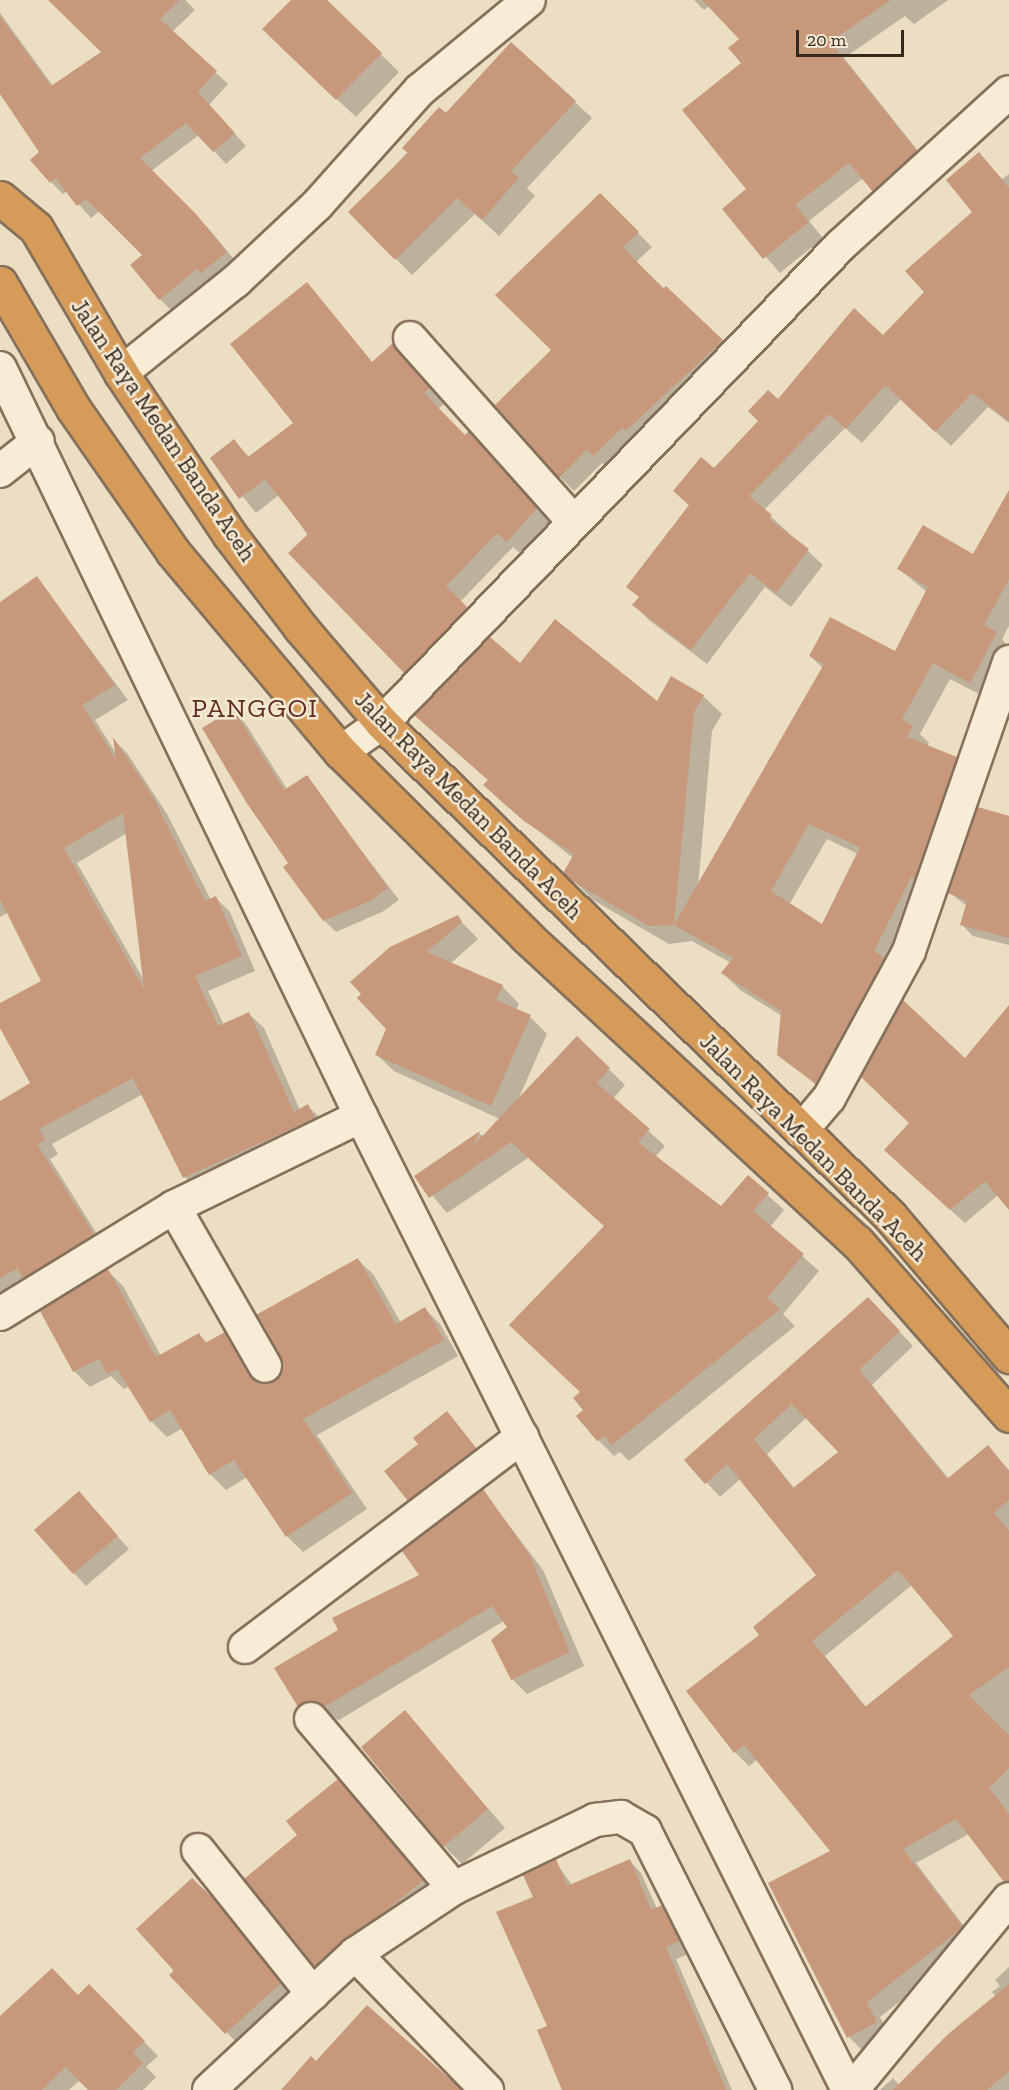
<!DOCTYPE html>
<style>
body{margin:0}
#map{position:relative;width:1009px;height:2090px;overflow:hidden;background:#ebdec3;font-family:"Zilla Slab",serif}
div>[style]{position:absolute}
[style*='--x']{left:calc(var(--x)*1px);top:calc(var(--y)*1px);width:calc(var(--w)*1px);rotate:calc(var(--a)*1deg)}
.shadow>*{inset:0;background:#0003}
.building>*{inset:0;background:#c8987b}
.roads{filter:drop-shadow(2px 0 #85705b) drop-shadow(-2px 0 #85705b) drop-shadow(0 2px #85705b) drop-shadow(0 -2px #85705b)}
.street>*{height:32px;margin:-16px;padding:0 16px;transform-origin:16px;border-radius:16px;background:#f7ecd6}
.highway>*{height:33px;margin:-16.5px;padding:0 16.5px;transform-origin:16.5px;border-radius:16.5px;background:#d69b59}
span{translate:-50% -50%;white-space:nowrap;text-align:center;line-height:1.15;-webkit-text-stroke:5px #f3e9d3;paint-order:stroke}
.street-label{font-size:24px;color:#35291e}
.quarter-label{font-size:27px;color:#602b20;letter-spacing:1.5px}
.scale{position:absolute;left:796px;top:30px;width:108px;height:27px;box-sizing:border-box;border:3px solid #35291e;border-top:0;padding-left:8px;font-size:18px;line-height:21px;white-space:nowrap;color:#35291e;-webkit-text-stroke:4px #f3e9d3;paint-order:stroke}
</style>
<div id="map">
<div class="shadow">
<i style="clip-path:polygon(51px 0,185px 0,195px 10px,172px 32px,228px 84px,209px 105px,246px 146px,226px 164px,199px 135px,151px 171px,208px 228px,239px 265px,214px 285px,210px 280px,172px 311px,160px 299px,145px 255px,100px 211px,91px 218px,67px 191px,63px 194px,51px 182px,41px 152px,0 94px,0 13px,53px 86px,103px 52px)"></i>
<i style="clip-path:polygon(293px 0,325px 0,399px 72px,356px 117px,282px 48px)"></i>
<i style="clip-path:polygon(694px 0,948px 0,914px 24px,905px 16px,844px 58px,931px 167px,889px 206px,863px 178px,809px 221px,823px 238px,780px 273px,724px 209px,748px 189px,742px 39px,709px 6px,704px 10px)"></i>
<i style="clip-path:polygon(512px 44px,592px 118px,527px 188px,535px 196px,499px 236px,475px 214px,412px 275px,350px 212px)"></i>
<i style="clip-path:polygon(979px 154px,1002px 179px,1009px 174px,1009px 423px,988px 407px,951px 446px,901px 399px,862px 443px,845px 428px,764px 510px,823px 565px,791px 607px,765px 587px,707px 664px,649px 620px,634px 605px,640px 598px,628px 587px,690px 506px,675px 491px,714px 470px,778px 401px,883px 337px,926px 292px,974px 212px)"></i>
<i style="clip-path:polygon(600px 195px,652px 247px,636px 262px,736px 355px,608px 469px,602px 463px,574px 491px,560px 477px,553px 350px)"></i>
<i style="clip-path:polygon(307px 284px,373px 363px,393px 345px,444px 404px,438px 409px,465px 437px,484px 448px,552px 524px,523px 556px,513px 547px,460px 602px,481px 623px,421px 687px,406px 672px,279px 495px,256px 513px,212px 458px,234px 441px,250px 458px,295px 423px)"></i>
<i style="clip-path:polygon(evenodd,1009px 530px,1009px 626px,1002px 639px,1009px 647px,1009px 657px,987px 698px,950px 679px,920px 734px,929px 743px,927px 747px,956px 758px,973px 775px,833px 1099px,779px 1054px,782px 1016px,740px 990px,723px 973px,731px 963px,692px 941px,669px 944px,593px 900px,565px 872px,573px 858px,503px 803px,485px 785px,489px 781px,416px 715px,520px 665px,658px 703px,703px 696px,722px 714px,712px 731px,698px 887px,823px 668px,810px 656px,895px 654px,927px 592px,899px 569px,973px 556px,1009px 530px,827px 839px,858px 854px,822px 926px,789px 905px,827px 839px)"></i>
<i style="clip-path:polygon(evenodd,37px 578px,128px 700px,95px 720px,117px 755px,115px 741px,127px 753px,167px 814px,211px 900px,216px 898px,230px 912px,255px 971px,208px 991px,224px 1025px,249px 1014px,264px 1028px,300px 1110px,308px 1106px,323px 1121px,199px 1191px,185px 1177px,143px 1094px,52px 1144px,58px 1154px,50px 1159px,107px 1250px,0 1306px,0 1103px,32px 1084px,0 1025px,0 1005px,43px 981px,9px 912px,0 917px,0 604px,37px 578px,127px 833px,145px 982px,77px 863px,127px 833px)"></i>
<i style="clip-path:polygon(233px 711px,245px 723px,287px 789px,306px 777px,317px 788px,314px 788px,399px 900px,382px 912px,336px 932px,324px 920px,290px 863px)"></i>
<i style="clip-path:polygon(1009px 855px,1009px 945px,973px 936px,962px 925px,967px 906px,950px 893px)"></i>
<i style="clip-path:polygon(457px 917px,478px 939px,450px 964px,502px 986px,519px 1004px,516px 1010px,530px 1017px,547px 1034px,518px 1100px,577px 1038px,625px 1085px,613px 1099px,665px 1146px,655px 1157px,721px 1208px,748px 1177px,784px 1210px,770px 1227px,819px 1271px,783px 1314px,795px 1326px,629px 1461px,620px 1452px,614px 1456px,598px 1440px,582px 1393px,606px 1227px,528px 1158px,447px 1213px,416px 1176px,479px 1133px,484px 1137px,500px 1119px,394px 1071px,376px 1054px,388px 1028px,359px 998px)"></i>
<i style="clip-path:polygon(1009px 1015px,1009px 1208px,998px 1195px,965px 1223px,900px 1164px,965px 1060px)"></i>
<i style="clip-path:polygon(358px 1260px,374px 1275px,401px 1323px,425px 1309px,440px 1324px,458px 1356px,317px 1435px,367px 1509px,303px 1552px,287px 1536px,247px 1477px,226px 1490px,210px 1474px,183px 1428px,167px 1437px,151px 1421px,130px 1386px,124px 1389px,111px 1376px,90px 1387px,74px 1371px,42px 1311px,108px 1271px,123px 1286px,161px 1356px,199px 1334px,208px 1344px,225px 1334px,264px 1386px,281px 1377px)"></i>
<i style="clip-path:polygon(evenodd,882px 1313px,913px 1346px,872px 1385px,949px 1479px,988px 1447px,1009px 1470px,1009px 1884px,969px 1834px,916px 1863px,976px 1942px,880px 2017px,890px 2036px,863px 2051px,849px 2037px,833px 1852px,758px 1759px,749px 1766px,735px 1752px,762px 1635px,818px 1575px,740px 1479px,720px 1497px,686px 1460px,882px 1313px,807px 1417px,840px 1452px,795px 1489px,767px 1454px,807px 1417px,882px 1313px,912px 1585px,955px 1636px,867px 1708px,825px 1656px,912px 1585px)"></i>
<i style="clip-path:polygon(447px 1413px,488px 1462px,421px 1513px,409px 1500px,420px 1444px)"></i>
<i style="clip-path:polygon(483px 1491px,543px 1570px,584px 1666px,527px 1694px,512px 1679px,509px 1627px,504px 1621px,339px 1720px,324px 1715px,314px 1721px,299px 1706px,340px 1631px,421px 1575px)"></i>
<i style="clip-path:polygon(91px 1506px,129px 1549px,86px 1586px,74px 1573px)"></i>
<i style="clip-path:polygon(405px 1712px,505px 1828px,462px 1864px,444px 1846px)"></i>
<i style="clip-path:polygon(338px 1781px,441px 1899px,334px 1984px,316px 1966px,299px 1835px)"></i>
<i style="clip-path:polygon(555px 1861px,572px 1885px,630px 1861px,641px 1873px,657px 1909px,662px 1907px,674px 1919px,691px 1953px,676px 1959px,732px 2090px,594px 2090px,549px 2027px,535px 1897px)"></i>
<i style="clip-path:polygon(205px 1893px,292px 1996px,239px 2045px,171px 1975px)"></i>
<i style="clip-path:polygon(1009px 1967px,1009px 2090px,880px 2090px,893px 2078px,900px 2086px,996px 1996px,992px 1992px,1000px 1986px,995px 1980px)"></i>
<i style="clip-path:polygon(89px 1986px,158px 2056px,146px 2067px,156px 2077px,143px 2090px,90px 2090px,80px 2080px,69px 2090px,0 2090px,0 2019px,78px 1997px)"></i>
</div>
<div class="building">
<i style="clip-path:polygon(48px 0,180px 0,160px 19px,217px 71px,198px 92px,235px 133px,213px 152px,186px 123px,140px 158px,196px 214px,227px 252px,201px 273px,197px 269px,159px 300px,130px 265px,142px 255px,86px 199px,77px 206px,55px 178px,50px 183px,30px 160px,39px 152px,0 94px,0 16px,51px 86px,101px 52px)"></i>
<i style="clip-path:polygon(291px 0,327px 0,382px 53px,336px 100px,262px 29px)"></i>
<i style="clip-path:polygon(702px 0,891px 0,830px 42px,917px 151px,873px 192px,849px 163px,795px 205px,809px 222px,763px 259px,722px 209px,746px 189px,682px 110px,741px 63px,728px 48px,739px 39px)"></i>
<i style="clip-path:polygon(511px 42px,576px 101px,511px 171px,519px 178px,482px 220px,457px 198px,395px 260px,348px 212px,408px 153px,402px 148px,439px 107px,446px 113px)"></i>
<i style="clip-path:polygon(979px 152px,1009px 188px,1009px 421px,972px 393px,935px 432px,885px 385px,846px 429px,829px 414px,749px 496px,772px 515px,769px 519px,809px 549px,776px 593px,750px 573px,691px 650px,632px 605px,639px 597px,626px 587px,689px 505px,673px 491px,701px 457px,714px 468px,758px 421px,748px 411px,768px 390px,778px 399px,854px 308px,883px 335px,924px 292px,905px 271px,972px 212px,946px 180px)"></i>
<i style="clip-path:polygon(600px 193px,639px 232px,623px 247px,663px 289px,666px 286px,723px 340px,626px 431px,622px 428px,593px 456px,587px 449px,559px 478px,494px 406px,551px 350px,495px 295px)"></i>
<i style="clip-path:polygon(307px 282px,372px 362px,393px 343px,430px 388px,424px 393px,465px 435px,469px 431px,537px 508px,507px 542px,497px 533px,446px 586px,467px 607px,405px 674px,288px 553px,308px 534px,265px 479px,239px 499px,210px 458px,234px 439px,248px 457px,293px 423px,230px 344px)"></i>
<i style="clip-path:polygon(evenodd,1009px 490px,1009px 579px,984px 625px,997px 632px,970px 683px,933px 663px,902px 719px,913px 726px,907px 737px,957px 757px,915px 879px,911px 877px,874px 951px,884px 958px,816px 1084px,777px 1055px,781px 1011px,721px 973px,733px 958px,674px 925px,824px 664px,809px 656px,830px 617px,895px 651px,928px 587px,897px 569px,923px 525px,973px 554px,1009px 490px,809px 824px,860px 847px,822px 924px,771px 891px,809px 824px)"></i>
<i style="clip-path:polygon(evenodd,37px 576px,115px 685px,82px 705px,116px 760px,113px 737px,153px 797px,205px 901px,216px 896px,242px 956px,195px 976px,218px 1026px,249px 1012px,294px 1112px,308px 1104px,315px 1118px,183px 1178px,133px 1078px,39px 1129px,45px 1140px,37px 1144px,94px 1235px,23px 1279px,17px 1268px,0 1279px,0 1101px,30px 1083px,0 1028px,0 1003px,41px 981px,0 899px,0 602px,37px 576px,123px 813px,144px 989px,64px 848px,123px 813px)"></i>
<i style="clip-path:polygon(555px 619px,657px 701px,671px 676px,704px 695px,694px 712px,674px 925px,649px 926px,572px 881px,563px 873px,574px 854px,524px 821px,483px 785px,488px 780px,414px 715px,490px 637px,520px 663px)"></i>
<i style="clip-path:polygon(233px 709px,284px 790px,307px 775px,388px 888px,370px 901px,323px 921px,283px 867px,288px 863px,246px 802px,202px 728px)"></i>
<i style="clip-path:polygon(978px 807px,1009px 816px,1009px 938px,960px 925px,967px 901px,948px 893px)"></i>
<i style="clip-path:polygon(458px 915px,462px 922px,427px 952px,503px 985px,496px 1000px,531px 1015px,491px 1106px,375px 1055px,386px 1029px,357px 998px,361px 994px,350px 982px,390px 947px)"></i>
<i style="clip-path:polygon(903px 1000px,965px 1058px,1009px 1005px,1009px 1210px,985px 1181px,950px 1210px,884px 1150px,909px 1123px,861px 1077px)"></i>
<i style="clip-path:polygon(577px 1036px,610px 1068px,597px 1083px,650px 1129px,638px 1142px,721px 1206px,748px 1175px,769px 1193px,753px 1211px,804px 1254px,767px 1298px,780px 1309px,612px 1445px,604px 1436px,597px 1441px,576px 1416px,583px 1410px,573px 1398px,580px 1392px,509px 1325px,604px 1226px,511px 1142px,429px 1198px,414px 1176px,480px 1131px,473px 1146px)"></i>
<i style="clip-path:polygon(358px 1258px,396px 1324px,425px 1307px,444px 1340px,303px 1419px,352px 1493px,286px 1537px,234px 1460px,209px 1475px,170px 1410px,150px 1422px,117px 1369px,107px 1374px,99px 1359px,73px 1372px,40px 1311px,108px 1269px,156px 1357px,199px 1333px,205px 1343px,225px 1332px,250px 1375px,266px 1384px,280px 1376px,283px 1365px,256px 1315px)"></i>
<i style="clip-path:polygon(evenodd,868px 1297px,900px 1331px,859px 1370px,947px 1479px,988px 1445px,1009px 1471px,1009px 1500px,994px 1513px,1009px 1531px,1009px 1667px,969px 1695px,1009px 1735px,1009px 1768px,989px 1788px,1009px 1814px,1009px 1881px,1004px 1882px,956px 1819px,903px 1849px,963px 1927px,867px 2002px,877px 2022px,847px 2038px,768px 1883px,830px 1851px,744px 1745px,734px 1753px,686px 1691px,759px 1635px,753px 1627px,816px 1575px,727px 1464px,705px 1484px,684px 1460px,868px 1297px,792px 1404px,838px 1452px,793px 1488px,754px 1439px,792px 1404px,868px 1297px,898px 1570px,953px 1636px,865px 1707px,812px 1641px,898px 1570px)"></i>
<i style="clip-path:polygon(447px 1411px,477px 1449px,408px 1501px,384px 1471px,418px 1444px,413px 1438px)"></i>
<i style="clip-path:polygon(483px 1489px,529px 1554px,570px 1652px,511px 1680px,491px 1640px,507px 1627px,492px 1606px,324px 1707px,308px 1701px,298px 1707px,274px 1668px,338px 1630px,332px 1618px,419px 1575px,402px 1551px)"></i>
<i style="clip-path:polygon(79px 1491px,118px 1536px,73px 1574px,34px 1530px)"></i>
<i style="clip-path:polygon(405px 1710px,488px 1809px,443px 1847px,361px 1747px)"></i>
<i style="clip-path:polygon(338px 1779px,424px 1880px,315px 1967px,244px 1879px,297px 1835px,286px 1821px)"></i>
<i style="clip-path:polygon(556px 1859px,567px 1886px,630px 1859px,651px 1910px,662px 1905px,680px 1941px,666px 1947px,726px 2090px,562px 2090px,537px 2030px,547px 2026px,496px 1912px,533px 1897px,523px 1875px)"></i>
<i style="clip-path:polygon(192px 1878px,216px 1901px,281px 1983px,225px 2034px,169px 1975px,174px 1971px,136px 1929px)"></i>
<i style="clip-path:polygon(52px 1968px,78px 1995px,89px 1984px,145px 2041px,133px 2053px,143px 2063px,116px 2090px,88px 2090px,65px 2067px,42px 2090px,0 2090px,0 2016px)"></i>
<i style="clip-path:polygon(1009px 1984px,1009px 2071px,987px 2090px,893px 2090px,947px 2035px)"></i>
<i style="clip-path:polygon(367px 2005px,458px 2086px,462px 2090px,281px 2090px,311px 2056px,316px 2061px)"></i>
</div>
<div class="roads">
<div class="street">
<i style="--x:410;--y:338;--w:245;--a:48.3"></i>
<i style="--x:0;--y:368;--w:831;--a:64.24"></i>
<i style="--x:361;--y:1116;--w:1089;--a:63.43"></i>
<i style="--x:121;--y:373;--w:147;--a:-38.7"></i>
<i style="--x:236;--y:281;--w:111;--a:-43.2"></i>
<i style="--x:317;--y:205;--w:154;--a:-48.2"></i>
<i style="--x:420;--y:90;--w:141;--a:-39.5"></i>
<i style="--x:0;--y:471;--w:48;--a:-38.3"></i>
<i style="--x:341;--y:752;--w:50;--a:-35.3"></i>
<i style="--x:382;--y:723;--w:663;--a:-46.16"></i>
<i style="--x:841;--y:245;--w:227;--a:-42.3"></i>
<i style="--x:801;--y:1131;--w:43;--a:-49.7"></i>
<i style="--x:829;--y:1098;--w:167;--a:-61.4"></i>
<i style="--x:909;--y:951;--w:306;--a:-70.9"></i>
<i style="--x:174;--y:1207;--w:183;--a:60.2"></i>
<i style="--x:0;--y:1314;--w:204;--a:-31.6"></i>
<i style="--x:174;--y:1207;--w:208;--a:-25.9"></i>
<i style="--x:245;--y:1647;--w:348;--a:-37.2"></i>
<i style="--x:311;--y:1719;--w:221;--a:49.8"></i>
<i style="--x:198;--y:1850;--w:184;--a:51.4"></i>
<i style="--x:355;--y:1954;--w:119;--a:-33.7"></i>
<i style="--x:454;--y:1888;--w:157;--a:-25.7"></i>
<i style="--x:595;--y:1820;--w:26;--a:-7"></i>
<i style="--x:621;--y:1817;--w:28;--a:30"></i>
<i style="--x:645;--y:1831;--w:290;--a:63.3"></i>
<i style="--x:209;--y:2090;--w:200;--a:-43"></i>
<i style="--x:355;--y:1954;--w:190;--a:45.9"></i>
<i style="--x:852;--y:2090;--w:247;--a:-50.6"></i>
</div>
<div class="highway">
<i style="--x:0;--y:198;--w:47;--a:39.8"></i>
<i style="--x:36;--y:228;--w:168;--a:59.6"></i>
<i style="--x:121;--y:373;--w:194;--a:56.1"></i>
<i style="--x:229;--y:534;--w:117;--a:52.6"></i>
<i style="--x:300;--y:627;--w:126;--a:49.5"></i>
<i style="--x:382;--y:723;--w:708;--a:44.14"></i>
<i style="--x:890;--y:1216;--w:184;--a:49.6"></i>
<i style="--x:0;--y:283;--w:145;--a:59.7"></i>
<i style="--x:73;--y:408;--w:175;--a:55.2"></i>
<i style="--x:173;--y:552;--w:261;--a:50"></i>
<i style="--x:341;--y:752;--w:261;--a:44.8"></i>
<i style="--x:526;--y:936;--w:451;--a:42.8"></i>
<i style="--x:857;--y:1242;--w:230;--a:48.7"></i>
</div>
</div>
<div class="street-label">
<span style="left:164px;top:430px;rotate:56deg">Jalan Raya Medan Banda Aceh</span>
<span style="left:469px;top:805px;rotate:45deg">Jalan Raya Medan Banda Aceh</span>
<span style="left:814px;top:1147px;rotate:45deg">Jalan Raya Medan Banda Aceh</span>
</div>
<div class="quarter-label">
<span style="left:255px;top:709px">PANGGOI</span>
</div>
<div class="scale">20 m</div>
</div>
